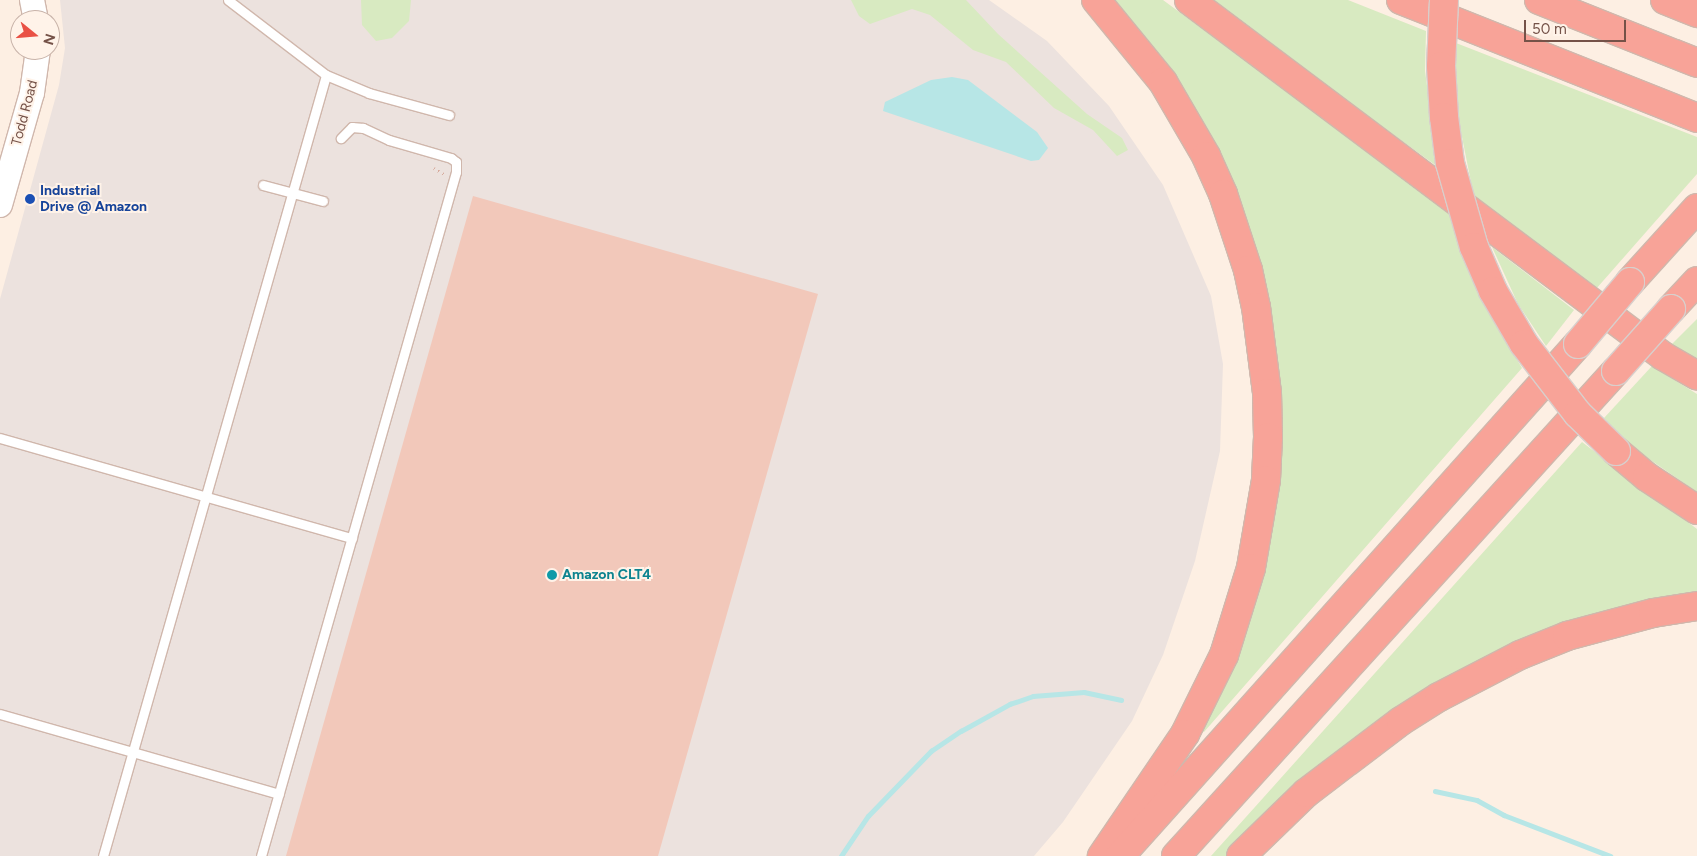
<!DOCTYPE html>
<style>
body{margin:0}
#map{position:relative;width:1697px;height:856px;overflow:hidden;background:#fdefe3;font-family:Figtree,sans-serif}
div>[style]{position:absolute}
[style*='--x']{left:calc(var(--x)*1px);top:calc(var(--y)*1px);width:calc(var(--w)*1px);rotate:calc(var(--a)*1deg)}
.industrial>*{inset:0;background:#ece2de}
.green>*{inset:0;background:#d8eac1}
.water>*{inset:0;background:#b7e6e6}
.stream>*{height:4.5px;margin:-2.25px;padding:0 2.25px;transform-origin:2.25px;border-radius:2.25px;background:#b7e6e6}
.building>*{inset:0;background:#f2c8ba}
.path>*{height:2.5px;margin-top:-1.25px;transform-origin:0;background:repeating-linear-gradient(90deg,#d7ab9d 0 1px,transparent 0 5px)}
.roads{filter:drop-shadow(1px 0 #d0b7ac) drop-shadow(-1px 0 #d0b7ac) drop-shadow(0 1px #d0b7ac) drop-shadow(0 -1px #d0b7ac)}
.lane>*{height:9px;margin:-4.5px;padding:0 4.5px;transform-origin:4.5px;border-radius:4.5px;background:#fff}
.secondary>*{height:24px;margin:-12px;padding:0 12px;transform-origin:12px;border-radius:12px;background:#fff}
.highway>*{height:28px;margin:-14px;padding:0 14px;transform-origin:14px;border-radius:14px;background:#f8a398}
.bridges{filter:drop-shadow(1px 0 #d8cfcc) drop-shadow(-1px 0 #d8cfcc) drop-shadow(0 1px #d8cfcc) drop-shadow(0 -1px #d8cfcc)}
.highway-bridge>*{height:28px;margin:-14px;padding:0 14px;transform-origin:14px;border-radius:14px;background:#f8a398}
.dots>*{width:14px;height:14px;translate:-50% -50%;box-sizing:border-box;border:2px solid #fff3e9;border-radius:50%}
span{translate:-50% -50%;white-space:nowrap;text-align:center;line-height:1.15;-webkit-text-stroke:4px #fff3e9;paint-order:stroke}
.street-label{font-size:14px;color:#755248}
.transit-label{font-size:14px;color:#164399;font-weight:700}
.left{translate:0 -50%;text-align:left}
.culture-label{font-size:14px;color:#0d838f;font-weight:700}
.north{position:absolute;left:10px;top:10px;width:50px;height:50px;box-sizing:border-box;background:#fff3e9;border:1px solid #c8b3a9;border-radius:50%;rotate:107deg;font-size:14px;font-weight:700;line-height:20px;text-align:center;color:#755248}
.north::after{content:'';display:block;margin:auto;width:18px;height:22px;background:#e95145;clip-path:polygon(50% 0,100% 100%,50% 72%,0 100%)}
.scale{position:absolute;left:1524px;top:20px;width:102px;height:22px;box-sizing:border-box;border:2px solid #755248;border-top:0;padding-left:6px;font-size:15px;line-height:18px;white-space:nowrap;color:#755248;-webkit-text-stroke:4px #fff3e9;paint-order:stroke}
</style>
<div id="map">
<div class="industrial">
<i style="clip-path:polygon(60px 0,989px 0,1047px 41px,1109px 106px,1163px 185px,1211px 296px,1223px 364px,1220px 451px,1195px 561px,1163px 655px,1132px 721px,1063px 822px,1034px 856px,0 856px,0 299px,59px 85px,65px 48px)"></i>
</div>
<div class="green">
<i style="clip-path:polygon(361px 0,411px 0,409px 21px,392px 38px,376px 41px,362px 25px)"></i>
<i style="clip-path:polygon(851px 0,966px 0,998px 34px,1087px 114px,1122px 138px,1128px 150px,1117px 156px,1093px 130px,1054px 108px,1006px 62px,973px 50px,930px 15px,912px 9px,870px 24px,859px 16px)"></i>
<i style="clip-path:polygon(1106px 0,1163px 0,1452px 213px,1467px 262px,1493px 320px,1522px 368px,1204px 732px,1196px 728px,1255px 593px,1256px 267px)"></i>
<i style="clip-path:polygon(1207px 0,1348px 0,1426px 31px,1425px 71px,1438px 167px)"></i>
<i style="clip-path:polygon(1456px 43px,1697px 137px,1697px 174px,1596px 289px,1474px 197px,1456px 107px)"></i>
<i style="clip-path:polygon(1492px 247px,1574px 310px,1546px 346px,1518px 304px)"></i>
<i style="clip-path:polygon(1697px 319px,1697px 364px,1671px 345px)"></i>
<i style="clip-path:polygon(1652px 366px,1697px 394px,1697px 492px,1633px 448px,1604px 418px)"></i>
<i style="clip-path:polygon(1582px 442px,1697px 529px,1697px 600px,1496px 659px,1234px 856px,1211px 856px)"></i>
</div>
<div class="water">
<i style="clip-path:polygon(952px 77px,968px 80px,1037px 132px,1048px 148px,1039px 160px,1031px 161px,883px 111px,885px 102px,931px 80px)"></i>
</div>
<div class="stream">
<i style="--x:1435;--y:791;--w:43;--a:12.1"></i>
<i style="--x:1477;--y:800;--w:31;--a:29"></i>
<i style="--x:1504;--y:815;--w:114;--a:21.1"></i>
<i style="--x:841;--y:856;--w:48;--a:-56"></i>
<i style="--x:868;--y:816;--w:91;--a:-45.9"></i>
<i style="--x:931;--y:751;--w:36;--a:-34"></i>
<i style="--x:961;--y:731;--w:56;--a:-28.9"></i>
<i style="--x:1010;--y:704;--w:24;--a:-19"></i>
<i style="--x:1033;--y:696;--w:51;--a:-4.5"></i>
<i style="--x:1084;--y:692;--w:38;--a:12"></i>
</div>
<div class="building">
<i style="clip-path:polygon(473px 196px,818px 294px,658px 856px,286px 856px)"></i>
</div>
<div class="path">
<i style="--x:434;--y:168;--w:13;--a:32"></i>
</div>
<div class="roads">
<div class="lane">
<i style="--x:228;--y:0;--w:123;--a:37.4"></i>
<i style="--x:326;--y:75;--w:47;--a:22.7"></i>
<i style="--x:369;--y:93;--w:83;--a:15.4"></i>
<i style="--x:263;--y:185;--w:62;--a:14.9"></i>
<i style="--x:0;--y:438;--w:366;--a:15.9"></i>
<i style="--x:0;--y:714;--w:290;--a:16"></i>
<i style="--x:103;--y:856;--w:812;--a:-74.06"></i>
<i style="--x:261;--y:856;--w:711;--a:-74.09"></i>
<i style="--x:456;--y:172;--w:10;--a:-90"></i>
<i style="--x:456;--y:162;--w:6;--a:-141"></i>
<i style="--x:451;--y:158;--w:65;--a:-163.8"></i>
<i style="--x:389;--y:140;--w:29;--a:-155"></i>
<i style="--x:363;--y:128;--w:11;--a:-175"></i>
<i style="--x:352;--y:127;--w:16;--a:135"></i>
</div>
<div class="secondary">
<i style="--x:32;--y:0;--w:20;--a:79"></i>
<i style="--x:0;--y:205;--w:116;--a:-74.1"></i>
<i style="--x:32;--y:93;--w:43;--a:-82.1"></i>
</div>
<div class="highway">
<i style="--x:1096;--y:0;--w:106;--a:50.7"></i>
<i style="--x:1163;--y:82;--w:86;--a:59.8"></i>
<i style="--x:1206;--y:156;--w:42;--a:65.9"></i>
<i style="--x:1223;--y:194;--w:80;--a:71.8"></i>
<i style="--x:1248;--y:270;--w:38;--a:78"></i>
<i style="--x:1256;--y:307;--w:87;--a:82.7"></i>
<i style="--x:1267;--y:393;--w:44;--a:88.7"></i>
<i style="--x:1268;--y:437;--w:43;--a:92.7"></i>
<i style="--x:1266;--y:480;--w:89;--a:99.7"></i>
<i style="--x:1251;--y:568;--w:91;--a:107.2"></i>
<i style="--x:1224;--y:655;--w:88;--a:116.3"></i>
<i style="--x:1185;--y:734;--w:148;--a:124.2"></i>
<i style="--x:1189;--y:0;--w:593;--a:36.91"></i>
<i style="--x:1663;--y:356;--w:39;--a:30"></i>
<i style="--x:1401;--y:0;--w:319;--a:21.7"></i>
<i style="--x:1539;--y:0;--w:170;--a:21.7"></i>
<i style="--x:1665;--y:0;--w:35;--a:22"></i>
<i style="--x:1630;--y:282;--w:100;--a:-47.8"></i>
<i style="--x:1671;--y:309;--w:38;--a:-47"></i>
<i style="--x:1616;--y:451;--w:40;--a:40"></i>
<i style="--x:1647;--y:477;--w:60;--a:33.4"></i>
<i style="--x:1120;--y:856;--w:687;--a:-48.19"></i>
<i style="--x:1176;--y:856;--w:655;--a:-47.79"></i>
<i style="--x:1241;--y:856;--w:91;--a:-44.1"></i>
<i style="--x:1306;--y:793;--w:119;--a:-37.2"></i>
<i style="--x:1401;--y:721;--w:45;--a:-32.3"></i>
<i style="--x:1439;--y:697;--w:91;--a:-27.4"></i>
<i style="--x:1520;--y:655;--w:51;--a:-22"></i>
<i style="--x:1567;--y:636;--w:89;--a:-15"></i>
<i style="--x:1653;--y:613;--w:45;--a:-9"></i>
</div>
</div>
<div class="bridges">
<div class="highway-bridge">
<i style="--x:1444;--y:0;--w:66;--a:92.6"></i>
<i style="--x:1441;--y:66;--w:51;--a:86.6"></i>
<i style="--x:1444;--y:117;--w:46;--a:82.6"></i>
<i style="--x:1450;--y:163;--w:87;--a:74.1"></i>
<i style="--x:1474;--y:247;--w:48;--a:66.6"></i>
<i style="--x:1493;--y:291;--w:61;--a:59.7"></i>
<i style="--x:1524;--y:344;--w:88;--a:52.4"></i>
<i style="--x:1578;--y:414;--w:53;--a:44.2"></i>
<i style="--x:1578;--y:344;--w:81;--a:-50"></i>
<i style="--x:1616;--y:371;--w:83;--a:-48.4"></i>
</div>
</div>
<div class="dots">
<i style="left:30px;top:199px;background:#1a4fb4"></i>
<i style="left:552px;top:575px;background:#0f9aa8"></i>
</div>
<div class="street-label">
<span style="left:25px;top:113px;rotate:-75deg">Todd Road</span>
</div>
<div class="transit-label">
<span class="left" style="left:40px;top:199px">Industrial<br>Drive @ Amazon</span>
</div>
<div class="culture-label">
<span class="left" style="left:562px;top:575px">Amazon CLT4</span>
</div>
<div class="north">N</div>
<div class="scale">50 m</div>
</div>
